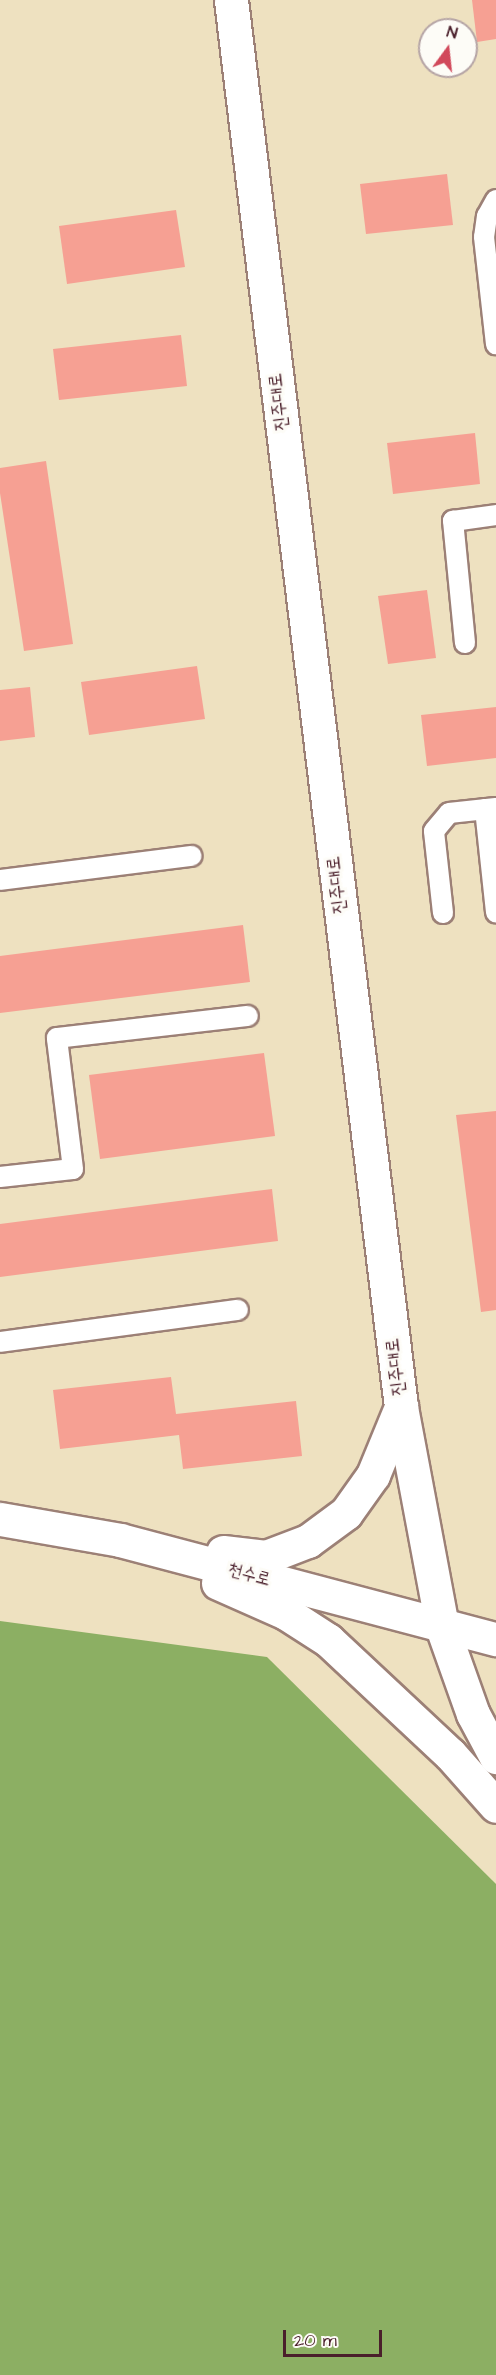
<!DOCTYPE html>
<meta charset="utf-8">
<style>
body{margin:0}
#map{position:relative;width:496px;height:2375px;overflow:hidden;background:#eee1c0;font-family:"Architects Daughter","Poor Story",sans-serif}
div>[style]{position:absolute}
[style*='--x']{left:calc(var(--x)*1px);top:calc(var(--y)*1px);width:calc(var(--w)*1px);rotate:calc(var(--a)*1deg)}
.forest>*{inset:0;background:#8caf63}
.building>*{inset:0;background:#f6a093}
.roads{filter:drop-shadow(2px 0 #9c8076) drop-shadow(-2px 0 #9c8076) drop-shadow(0 2px #9c8076) drop-shadow(0 -2px #9c8076)}
.lane>*{height:20px;margin:-10px;padding:0 10px;transform-origin:10px;border-radius:10px;background:#fff}
.secondary>*{height:33px;margin:-16.5px;padding:0 16.5px;transform-origin:16.5px;border-radius:16.5px;background:#fff}
span{translate:-50% -50%;white-space:nowrap;text-align:center;line-height:1.15;-webkit-text-stroke:6px #fdfcf7;paint-order:stroke}
.street-label{font-size:18px;color:#4a1f2b}
.north{position:absolute;left:418px;top:18px;width:60px;height:60px;box-sizing:border-box;background:#fdfcf7;border:2px solid #b5a4a5;border-radius:50%;rotate:15deg;font-size:16px;font-weight:700;line-height:24px;text-align:center;color:#4a1f2b}
.north::after{content:'';display:block;margin:auto;width:21px;height:27px;background:#d1495b;clip-path:polygon(50% 0,100% 100%,50% 72%,0 100%)}
.scale{position:absolute;left:283px;top:2330px;width:99px;height:27px;box-sizing:border-box;border:3px solid #4a1f2b;border-top:0;padding-left:8px;font-size:18px;line-height:21px;white-space:nowrap;color:#4a1f2b;-webkit-text-stroke:4px #fdfcf7;paint-order:stroke}
</style>
<div id="map">
<div class="forest">
<i style="clip-path:polygon(0 1621px,267px 1657px,496px 1884px,496px 2375px,0 2375px)"></i>
</div>
<div class="building">
<i style="clip-path:polygon(472px 0,496px 0,496px 39px,477px 42px)"></i>
<i style="clip-path:polygon(447px 174px,453px 225px,366px 234px,360px 184px)"></i>
<i style="clip-path:polygon(176px 210px,185px 267px,67px 284px,59px 226px)"></i>
<i style="clip-path:polygon(181px 335px,187px 386px,59px 400px,53px 349px)"></i>
<i style="clip-path:polygon(475px 433px,480px 484px,393px 494px,387px 443px)"></i>
<i style="clip-path:polygon(46px 461px,73px 644px,24px 651px,0 493px,0 468px)"></i>
<i style="clip-path:polygon(427px 590px,436px 658px,388px 664px,378px 596px)"></i>
<i style="clip-path:polygon(197px 666px,205px 719px,89px 735px,81px 682px)"></i>
<i style="clip-path:polygon(30px 687px,35px 737px,0 741px,0 690px)"></i>
<i style="clip-path:polygon(496px 707px,496px 758px,427px 766px,421px 715px)"></i>
<i style="clip-path:polygon(243px 925px,250px 982px,0 1013px,0 956px)"></i>
<i style="clip-path:polygon(264px 1053px,275px 1136px,100px 1159px,89px 1075px)"></i>
<i style="clip-path:polygon(496px 1111px,496px 1310px,481px 1312px,456px 1115px)"></i>
<i style="clip-path:polygon(272px 1189px,278px 1241px,0 1277px,0 1224px)"></i>
<i style="clip-path:polygon(171px 1377px,176px 1414px,296px 1401px,302px 1456px,183px 1469px,179px 1435px,60px 1449px,53px 1390px)"></i>
</div>
<div class="roads">
<div class="lane">
<i style="--x:496;--y:200;--w:18;--a:119"></i>
<i style="--x:487;--y:216;--w:21;--a:98"></i>
<i style="--x:484;--y:237;--w:108;--a:83.6"></i>
<i style="--x:465;--y:643;--w:123;--a:-95.6"></i>
<i style="--x:453;--y:521;--w:43;--a:-7.9"></i>
<i style="--x:485;--y:809;--w:104;--a:83.9"></i>
<i style="--x:0;--y:880;--w:193;--a:-7.2"></i>
<i style="--x:443;--y:913;--w:82;--a:-96.3"></i>
<i style="--x:434;--y:831;--w:23;--a:-50"></i>
<i style="--x:449;--y:813;--w:47;--a:-6.1"></i>
<i style="--x:0;--y:1177;--w:73;--a:-6.3"></i>
<i style="--x:73;--y:1169;--w:132;--a:-97"></i>
<i style="--x:57;--y:1038;--w:192;--a:-6.6"></i>
<i style="--x:0;--y:1342;--w:240;--a:-7.7"></i>
</div>
<div class="secondary">
<i style="--x:231;--y:0;--w:1417;--a:83.11"></i>
<i style="--x:401;--y:1407;--w:224;--a:79.4"></i>
<i style="--x:442;--y:1627;--w:92;--a:70.4"></i>
<i style="--x:473;--y:1714;--w:49;--a:61.9"></i>
<i style="--x:0;--y:1519;--w:122;--a:9.9"></i>
<i style="--x:120;--y:1540;--w:389;--a:14.8"></i>
<i style="--x:223;--y:1552;--w:43;--a:6.6"></i>
<i style="--x:266;--y:1557;--w:45;--a:-20.9"></i>
<i style="--x:308;--y:1541;--w:47;--a:-36.4"></i>
<i style="--x:346;--y:1513;--w:47;--a:-54.6"></i>
<i style="--x:373;--y:1475;--w:74;--a:-67.6"></i>
<i style="--x:218;--y:1583;--w:74;--a:23.8"></i>
<i style="--x:286;--y:1613;--w:50;--a:32.7"></i>
<i style="--x:328;--y:1640;--w:167;--a:43.1"></i>
<i style="--x:450;--y:1754;--w:69;--a:48.5"></i>
</div>
</div>
<div class="street-label">
<span style="left:279px;top:402px;rotate:-97deg">진주대로</span>
<span style="left:337px;top:885px;rotate:-97deg">진주대로</span>
<span style="left:396px;top:1367px;rotate:-97deg">진주대로</span>
<span style="left:249px;top:1575px;rotate:15deg">천수로</span>
</div>
<div class="north">N</div>
<div class="scale">20 m</div>
</div>
